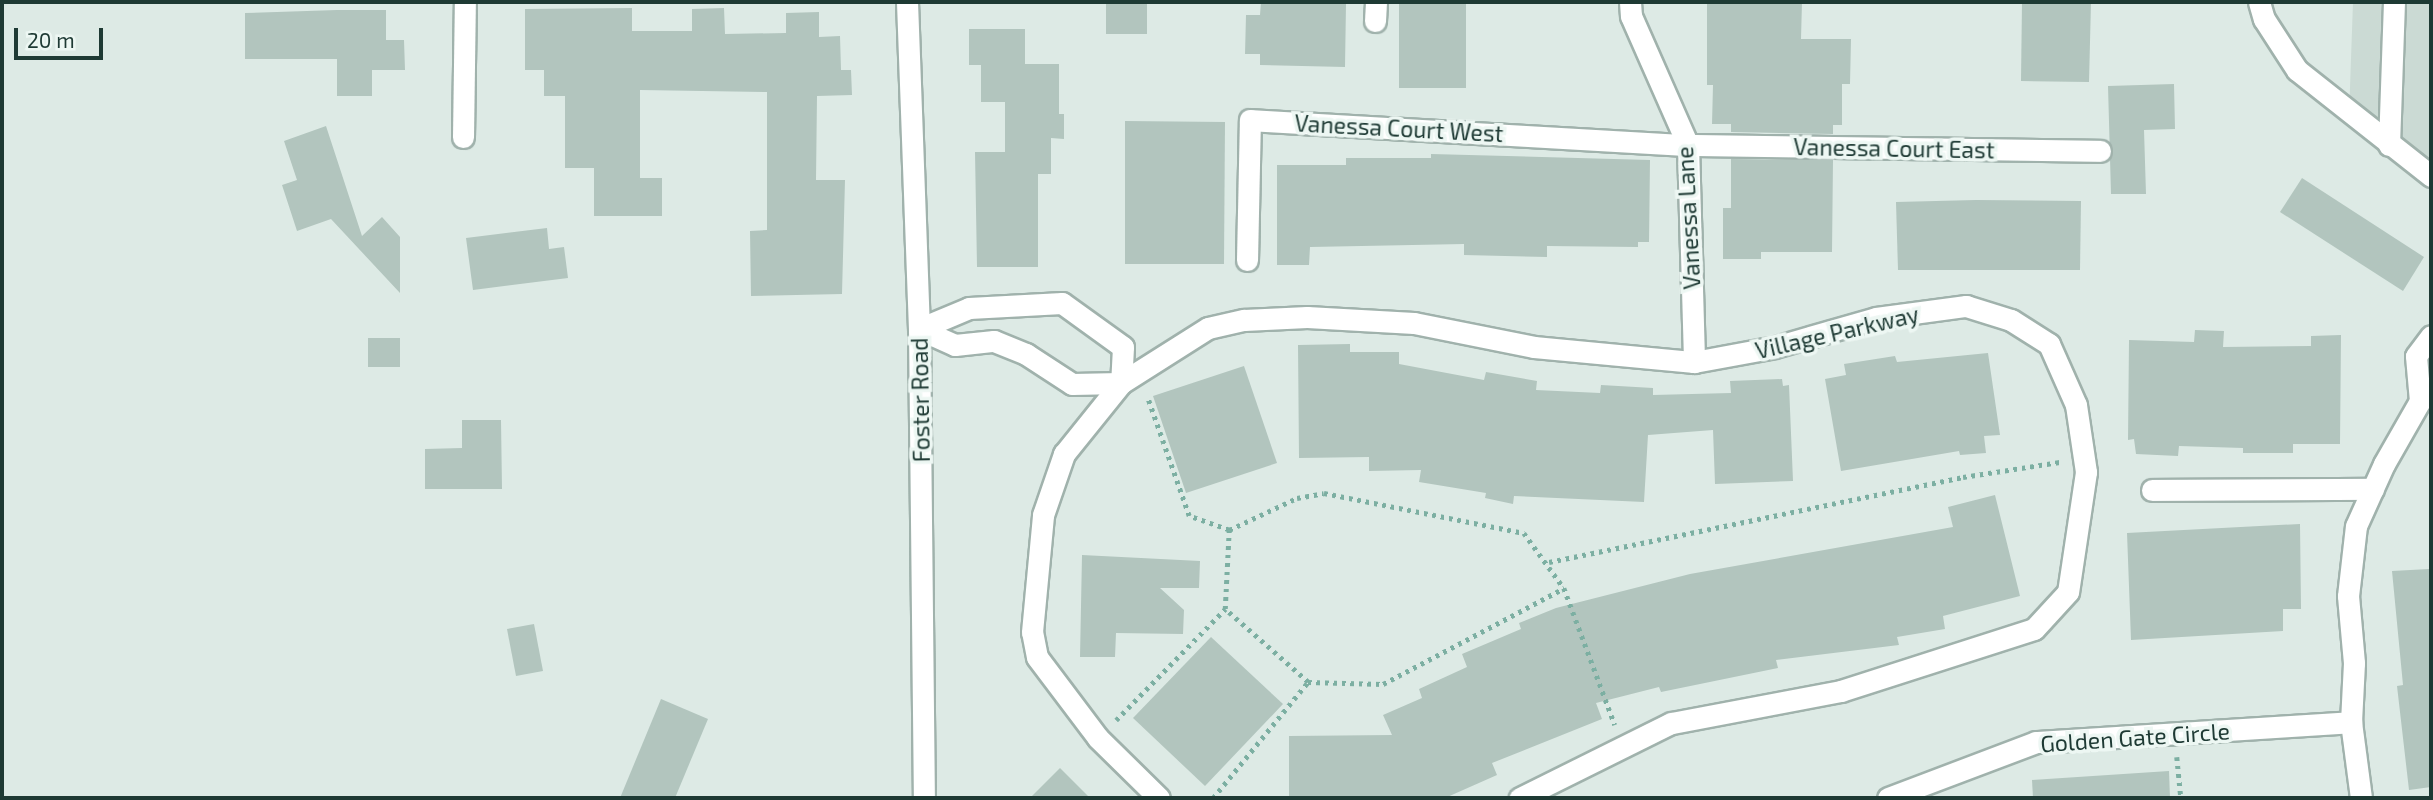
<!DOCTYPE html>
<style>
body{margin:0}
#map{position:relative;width:2433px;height:800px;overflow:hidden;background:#ddeae5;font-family:"Exo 2",sans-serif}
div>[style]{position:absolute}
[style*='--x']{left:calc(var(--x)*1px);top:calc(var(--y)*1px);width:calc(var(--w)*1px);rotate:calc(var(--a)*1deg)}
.built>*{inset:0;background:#cbdad4}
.building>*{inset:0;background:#b2c5be}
.path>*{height:4.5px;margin-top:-2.25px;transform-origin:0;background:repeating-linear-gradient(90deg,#7cafa2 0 3.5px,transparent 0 8.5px)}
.roads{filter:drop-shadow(2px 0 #a0b2ac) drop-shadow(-2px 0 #a0b2ac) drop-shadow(0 2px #a0b2ac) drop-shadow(0 -2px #a0b2ac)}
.minor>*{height:21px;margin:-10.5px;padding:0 10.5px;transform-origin:10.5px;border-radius:10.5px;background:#fff}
span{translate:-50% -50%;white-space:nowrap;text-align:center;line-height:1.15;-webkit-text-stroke:7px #edf7f3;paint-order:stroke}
.street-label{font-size:23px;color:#1e3a34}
.frame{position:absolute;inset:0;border:4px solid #1e3a34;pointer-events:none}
.scale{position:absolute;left:14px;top:28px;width:89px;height:32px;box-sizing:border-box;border:4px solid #1e3a34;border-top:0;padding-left:9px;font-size:21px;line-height:24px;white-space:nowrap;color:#1e3a34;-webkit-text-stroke:5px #edf7f3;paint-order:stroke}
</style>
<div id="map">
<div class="built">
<i style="clip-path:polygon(2353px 2px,2431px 2px,2429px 175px,2349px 116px)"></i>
</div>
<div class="building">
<i style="clip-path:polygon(1106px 2px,1147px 2px,1147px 34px,1106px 34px)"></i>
<i style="clip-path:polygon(1261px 2px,1346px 4px,1345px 67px,1260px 65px,1260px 54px,1245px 54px,1246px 15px,1260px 15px)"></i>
<i style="clip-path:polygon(1399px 2px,1466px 2px,1466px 88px,1399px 88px)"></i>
<i style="clip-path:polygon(1707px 2px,1802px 2px,1801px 39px,1851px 39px,1850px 84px,1842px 84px,1842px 125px,1833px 125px,1833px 134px,1731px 132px,1731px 124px,1712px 124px,1713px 85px,1707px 85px)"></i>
<i style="clip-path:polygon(2022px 2px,2091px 2px,2089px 82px,2021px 81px)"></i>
<i style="clip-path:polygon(632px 8px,632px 31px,692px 31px,692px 9px,724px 8px,725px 34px,786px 33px,786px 13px,819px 12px,819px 37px,840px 36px,841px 70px,851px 70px,852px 95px,817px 96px,816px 180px,845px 180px,842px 294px,751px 296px,750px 231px,767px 230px,767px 92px,640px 90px,640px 178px,662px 178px,662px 216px,594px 216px,594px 168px,565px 168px,565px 96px,544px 96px,544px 70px,525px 70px,525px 9px)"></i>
<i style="clip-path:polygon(337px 10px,386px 10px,386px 40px,404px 40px,405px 70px,372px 70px,372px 96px,337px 96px,337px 59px,245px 59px,245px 13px)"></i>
<i style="clip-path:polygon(969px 29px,1025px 29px,1025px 64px,1059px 64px,1059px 114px,1064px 114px,1064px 139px,1051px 138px,1051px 174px,1038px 174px,1038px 267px,977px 267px,975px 152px,1005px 152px,1005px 102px,981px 102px,981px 65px,969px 65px)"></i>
<i style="clip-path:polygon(2174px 84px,2175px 129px,2144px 130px,2146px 194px,2111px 194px,2108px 86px)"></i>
<i style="clip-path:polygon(1125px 121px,1225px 122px,1224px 264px,1125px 264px)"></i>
<i style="clip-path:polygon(326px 126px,362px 236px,382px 217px,400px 237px,400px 293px,331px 219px,297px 231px,282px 185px,297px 180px,284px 141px)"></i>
<i style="clip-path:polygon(1431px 154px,1650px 160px,1649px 242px,1638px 242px,1638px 247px,1547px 246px,1547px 257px,1464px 255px,1464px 244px,1310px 247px,1309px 265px,1277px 265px,1277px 165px,1346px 165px,1346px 158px,1431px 158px)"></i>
<i style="clip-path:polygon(1731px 159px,1833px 160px,1832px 252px,1761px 252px,1761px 259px,1723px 259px,1723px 208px,1731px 208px)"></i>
<i style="clip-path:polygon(2302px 178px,2424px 257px,2403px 291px,2280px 212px)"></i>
<i style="clip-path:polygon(1976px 200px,2081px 201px,2080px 270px,1898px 270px,1896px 202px)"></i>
<i style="clip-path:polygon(547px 228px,549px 249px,564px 247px,568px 278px,473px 290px,466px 238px)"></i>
<i style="clip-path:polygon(2195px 330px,2224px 331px,2223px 347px,2311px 346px,2311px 336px,2341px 335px,2340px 444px,2293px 444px,2293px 453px,2243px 453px,2243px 448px,2179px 446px,2178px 456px,2136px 454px,2134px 439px,2128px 440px,2129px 340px,2194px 342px)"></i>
<i style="clip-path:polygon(368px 338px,400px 338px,400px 367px,368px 367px)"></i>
<i style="clip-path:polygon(1350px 344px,1350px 352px,1399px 352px,1399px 364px,1484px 380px,1486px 372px,1537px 381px,1536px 390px,1600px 393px,1601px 385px,1653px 388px,1653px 395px,1731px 393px,1730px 381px,1782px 379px,1783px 386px,1789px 385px,1793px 481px,1715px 484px,1713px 430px,1648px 435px,1644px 502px,1514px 496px,1513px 504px,1485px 498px,1486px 493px,1419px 482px,1421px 470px,1369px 471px,1369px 457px,1299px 458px,1298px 345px)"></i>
<i style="clip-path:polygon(1988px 353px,2000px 435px,1984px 436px,1986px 453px,1960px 455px,1959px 451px,1841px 471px,1825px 379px,1846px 375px,1844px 364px,1895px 356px,1897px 362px)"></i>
<i style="clip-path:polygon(1244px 366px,1277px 463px,1186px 493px,1153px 396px)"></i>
<i style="clip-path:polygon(462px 420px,501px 420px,502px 489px,425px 489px,425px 449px,462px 448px)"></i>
<i style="clip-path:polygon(1995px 495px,2020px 596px,1943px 616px,1945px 629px,1897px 637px,1899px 645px,1776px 660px,1778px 668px,1661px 692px,1659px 687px,1596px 703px,1602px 719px,1492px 763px,1497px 775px,1445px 798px,1289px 798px,1289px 736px,1392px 735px,1383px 715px,1422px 698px,1419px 689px,1467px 667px,1462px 654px,1521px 629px,1519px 623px,1556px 608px,1690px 574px,1953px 527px,1948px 507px)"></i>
<i style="clip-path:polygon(2300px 524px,2301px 609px,2283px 609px,2283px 631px,2131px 640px,2127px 533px)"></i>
<i style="clip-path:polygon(1082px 555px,1200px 561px,1199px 588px,1160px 588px,1184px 610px,1183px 634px,1116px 633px,1115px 657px,1080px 657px)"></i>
<i style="clip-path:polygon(2429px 569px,2431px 787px,2409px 790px,2397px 686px,2403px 685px,2392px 571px)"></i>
<i style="clip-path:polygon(534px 624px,543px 671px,516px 676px,507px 629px)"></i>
<i style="clip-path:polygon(1211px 637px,1283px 704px,1205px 786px,1133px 718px)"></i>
<i style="clip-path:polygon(661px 699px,708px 719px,675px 798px,620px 798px)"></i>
<i style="clip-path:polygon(1060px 768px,1090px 798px,1030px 798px)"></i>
<i style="clip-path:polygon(2169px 771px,2170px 798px,2033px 798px,2032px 780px)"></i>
</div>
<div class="path">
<i style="--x:1229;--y:530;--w:75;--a:-25.2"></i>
<i style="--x:1297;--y:498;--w:27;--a:-10"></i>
<i style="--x:1324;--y:493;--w:204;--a:11.3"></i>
<i style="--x:1524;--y:533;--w:68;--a:54"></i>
<i style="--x:1549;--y:562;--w:423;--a:-11.6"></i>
<i style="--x:1963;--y:477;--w:98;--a:-8.8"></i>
<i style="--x:1308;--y:682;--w:75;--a:1.5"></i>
<i style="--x:1383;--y:684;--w:205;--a:-27.9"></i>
<i style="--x:1564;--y:588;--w:146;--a:69.6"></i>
<i style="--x:1116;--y:720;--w:156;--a:-45.5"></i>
<i style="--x:1225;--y:609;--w:79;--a:-87.1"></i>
<i style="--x:1229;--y:530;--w:42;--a:-160.7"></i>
<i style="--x:1189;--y:516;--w:127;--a:-109.3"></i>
<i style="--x:2177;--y:757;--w:41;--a:84.4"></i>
<i style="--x:1213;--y:798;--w:150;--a:-50.7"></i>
<i style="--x:1308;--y:682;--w:111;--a:-138.7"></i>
</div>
<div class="roads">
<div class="minor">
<i style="--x:907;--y:2;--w:327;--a:87.9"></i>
<i style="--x:919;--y:329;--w:469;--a:89.4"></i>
<i style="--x:1630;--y:2;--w:14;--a:86"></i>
<i style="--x:1631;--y:16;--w:141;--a:66.2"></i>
<i style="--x:1688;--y:145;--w:217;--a:88.4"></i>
<i style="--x:2259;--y:2;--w:18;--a:74"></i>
<i style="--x:2264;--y:19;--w:61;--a:57.1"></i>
<i style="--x:2297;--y:70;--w:171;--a:38.3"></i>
<i style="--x:1375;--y:21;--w:19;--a:-87"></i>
<i style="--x:463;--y:137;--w:135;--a:-89.2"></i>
<i style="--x:2389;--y:145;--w:143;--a:-88"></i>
<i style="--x:1247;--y:260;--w:140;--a:-88.8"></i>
<i style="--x:1250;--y:120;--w:439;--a:3.3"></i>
<i style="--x:1688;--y:145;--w:412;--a:0.8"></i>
<i style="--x:919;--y:329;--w:54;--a:-22.8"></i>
<i style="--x:969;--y:308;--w:93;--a:-3.1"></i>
<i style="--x:1062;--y:303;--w:75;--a:35.8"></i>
<i style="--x:1123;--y:347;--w:36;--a:93"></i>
<i style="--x:919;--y:329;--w:39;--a:24"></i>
<i style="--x:955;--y:345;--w:39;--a:-6"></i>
<i style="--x:994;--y:341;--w:35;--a:22"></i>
<i style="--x:1026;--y:354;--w:55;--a:33.1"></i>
<i style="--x:1072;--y:384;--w:49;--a:-1.2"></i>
<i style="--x:2152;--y:490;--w:221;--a:-0.3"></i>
<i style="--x:2351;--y:722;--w:59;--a:-87.1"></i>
<i style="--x:2354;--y:663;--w:67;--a:-95.1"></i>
<i style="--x:2348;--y:596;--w:70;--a:-83.5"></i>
<i style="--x:2356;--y:526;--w:68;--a:-65.7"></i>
<i style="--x:2384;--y:464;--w:73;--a:-60.3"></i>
<i style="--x:2420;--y:401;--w:45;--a:-95.1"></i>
<i style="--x:2416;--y:356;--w:25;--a:-53"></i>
<i style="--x:1159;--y:798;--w:86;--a:-135.5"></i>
<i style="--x:1098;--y:738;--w:101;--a:-127"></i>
<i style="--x:1037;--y:657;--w:25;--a:-101"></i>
<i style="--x:1032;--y:632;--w:118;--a:-84.6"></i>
<i style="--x:1043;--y:515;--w:65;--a:-71"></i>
<i style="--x:1064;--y:454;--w:91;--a:-51.2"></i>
<i style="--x:1121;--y:383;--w:103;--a:-32.3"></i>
<i style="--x:1208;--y:328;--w:37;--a:-13"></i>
<i style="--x:1244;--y:320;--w:63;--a:-2.7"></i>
<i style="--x:1307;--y:317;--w:107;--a:3.2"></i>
<i style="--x:1414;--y:323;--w:122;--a:11.3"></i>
<i style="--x:1534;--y:347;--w:161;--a:5.4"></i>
<i style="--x:1694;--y:362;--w:82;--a:-10.5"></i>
<i style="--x:1775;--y:347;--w:105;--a:-16"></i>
<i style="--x:1876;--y:318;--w:91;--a:-7.6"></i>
<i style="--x:1966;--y:306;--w:47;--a:17.3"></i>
<i style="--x:2011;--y:320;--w:45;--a:32.3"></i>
<i style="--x:2049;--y:344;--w:67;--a:66.1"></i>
<i style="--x:2076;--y:405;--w:68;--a:81.5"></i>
<i style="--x:2086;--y:472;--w:121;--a:98.5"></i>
<i style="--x:2068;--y:592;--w:50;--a:132.6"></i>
<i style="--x:2034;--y:629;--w:203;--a:162.2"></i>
<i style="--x:1841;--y:691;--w:173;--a:169.3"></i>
<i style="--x:1671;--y:723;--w:169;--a:153.6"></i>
<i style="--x:1888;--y:798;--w:158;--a:-20.7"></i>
<i style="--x:2036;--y:742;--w:316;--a:-3.6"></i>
<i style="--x:2351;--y:722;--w:77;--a:82.5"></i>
</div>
</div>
<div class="street-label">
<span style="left:1399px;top:128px;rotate:3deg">Vanessa Court West</span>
<span style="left:1894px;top:148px;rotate:1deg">Vanessa Court East</span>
<span style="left:1688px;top:218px;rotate:-93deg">Vanessa Lane</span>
<span style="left:1837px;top:332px;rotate:-13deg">Village Parkway</span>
<span style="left:920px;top:400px;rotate:-91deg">Foster Road</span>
<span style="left:2135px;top:737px;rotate:-4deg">Golden Gate Circle</span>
</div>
<div class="frame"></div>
<div class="scale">20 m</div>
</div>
